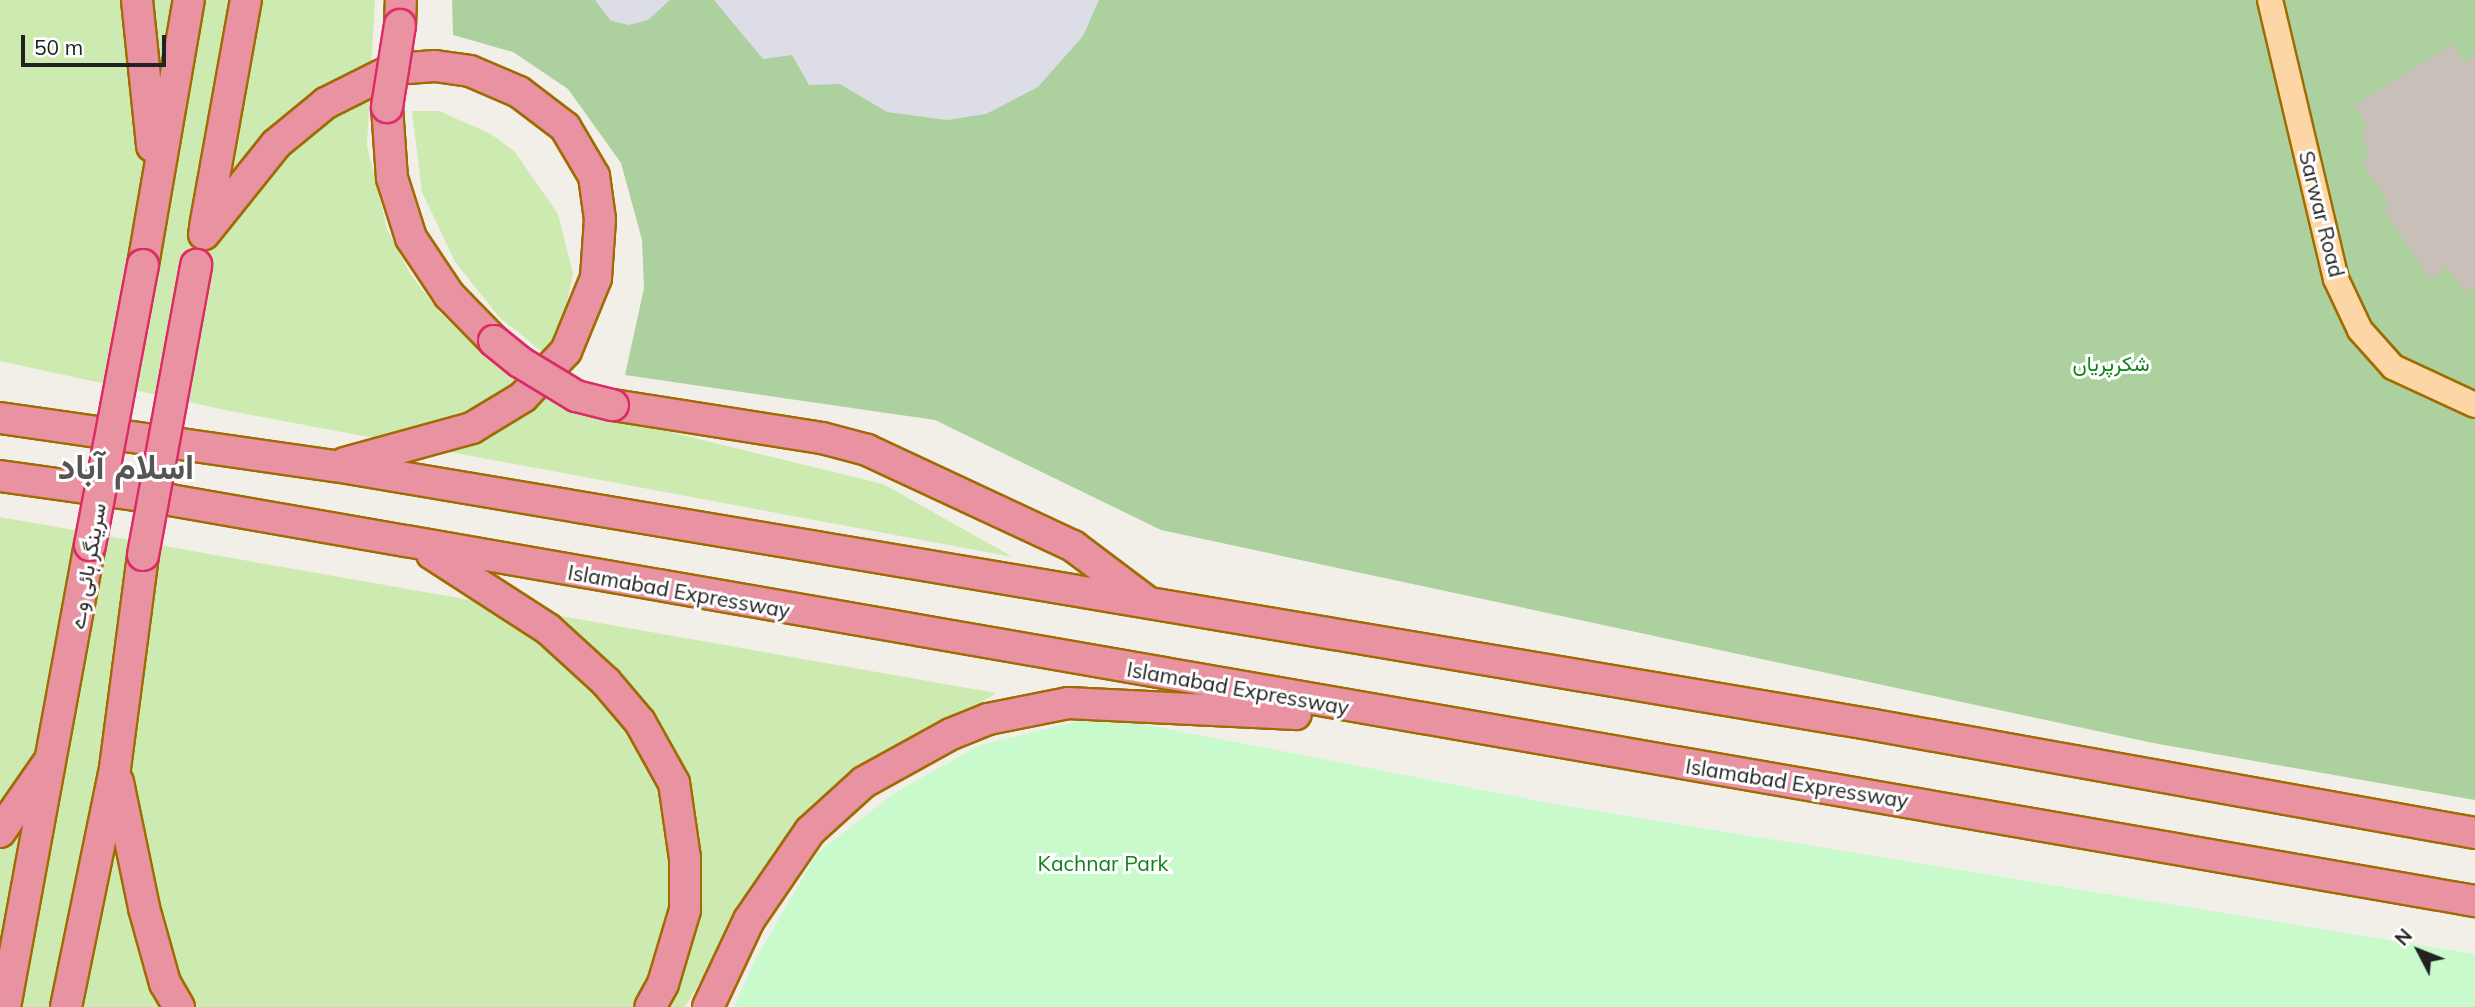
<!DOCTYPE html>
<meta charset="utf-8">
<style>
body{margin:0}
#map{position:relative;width:2475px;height:1007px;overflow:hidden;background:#f2efe9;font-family:Mulish,Vazirmatn,sans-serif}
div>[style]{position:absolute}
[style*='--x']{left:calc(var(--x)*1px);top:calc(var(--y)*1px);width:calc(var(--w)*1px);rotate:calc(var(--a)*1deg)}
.grass>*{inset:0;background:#cdebb0}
.forest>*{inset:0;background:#add19e}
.park>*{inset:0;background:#c8facc}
.plaza>*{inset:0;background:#dddde8}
.building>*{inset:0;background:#c7bfb8}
.roads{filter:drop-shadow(2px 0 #a06b00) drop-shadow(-2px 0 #a06b00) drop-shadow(0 2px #a06b00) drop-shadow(0 -2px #a06b00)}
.major>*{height:24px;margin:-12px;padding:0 12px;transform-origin:12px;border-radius:12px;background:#fcd6a4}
.highway>*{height:30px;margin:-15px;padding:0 15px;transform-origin:15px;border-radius:15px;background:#e892a2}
.bridges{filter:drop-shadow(2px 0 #dc2a67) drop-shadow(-2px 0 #dc2a67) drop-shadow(0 2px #dc2a67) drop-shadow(0 -2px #dc2a67)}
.highway-bridge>*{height:30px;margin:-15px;padding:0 15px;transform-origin:15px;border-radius:15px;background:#e892a2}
span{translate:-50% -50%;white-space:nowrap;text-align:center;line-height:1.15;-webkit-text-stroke:6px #fff;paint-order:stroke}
.street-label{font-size:21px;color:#222}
.park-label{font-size:21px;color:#0c8416}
.town-label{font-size:35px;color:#555;font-weight:700}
.north{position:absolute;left:2384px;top:916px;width:70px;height:70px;-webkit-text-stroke:5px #fff;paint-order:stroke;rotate:312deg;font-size:19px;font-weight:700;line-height:28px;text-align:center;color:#222}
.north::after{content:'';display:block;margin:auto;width:24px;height:32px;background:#222;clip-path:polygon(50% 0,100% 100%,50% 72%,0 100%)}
.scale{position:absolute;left:21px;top:35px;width:145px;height:32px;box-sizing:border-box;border:4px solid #222;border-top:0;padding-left:9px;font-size:21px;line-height:24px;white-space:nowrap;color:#222;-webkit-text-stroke:5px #fff;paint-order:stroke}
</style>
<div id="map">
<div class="grass">
<i style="clip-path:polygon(0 0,375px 0,367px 146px,387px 229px,411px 275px,440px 313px,486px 357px,559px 405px,883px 484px,1013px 557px,230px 411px,0 361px)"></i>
<i style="clip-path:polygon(412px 111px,439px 111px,491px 134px,515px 152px,558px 214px,573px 274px,559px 341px,546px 355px,499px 317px,455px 262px,422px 192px)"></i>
<i style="clip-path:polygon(0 517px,996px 693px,799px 819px,685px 1007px,0 1007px)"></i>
</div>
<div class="forest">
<i style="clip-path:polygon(452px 0,2475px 0,2475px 800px,2153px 743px,1161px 530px,935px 420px,625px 375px,644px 288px,642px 240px,621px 163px,568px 89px,513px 52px,453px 35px)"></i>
</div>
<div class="park">
<i style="clip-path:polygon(1101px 716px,1549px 803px,2475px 954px,2475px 1007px,734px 1007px,754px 962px,817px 853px,896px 792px,980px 745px)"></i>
</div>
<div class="plaza">
<i style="clip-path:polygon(595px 0,670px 0,648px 20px,629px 25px,611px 21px)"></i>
<i style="clip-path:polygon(714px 0,1099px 0,1083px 36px,1038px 87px,986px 114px,947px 120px,887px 112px,840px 84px,809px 85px,792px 55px,763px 59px)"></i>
</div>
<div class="building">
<i style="clip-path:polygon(2453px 44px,2464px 62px,2475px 56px,2475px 285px,2465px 292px,2448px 267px,2430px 279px,2383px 208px,2390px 204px,2363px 163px,2370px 155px,2361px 138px,2367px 126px,2354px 105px)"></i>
</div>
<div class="roads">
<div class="major">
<i style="--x:2270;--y:0;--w:287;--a:76.7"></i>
<i style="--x:2336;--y:279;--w:56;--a:64.8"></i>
<i style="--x:2360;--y:330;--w:50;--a:48.3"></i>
<i style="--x:2393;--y:367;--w:90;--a:24.9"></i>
</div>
<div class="highway">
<i style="--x:137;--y:0;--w:147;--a:84.1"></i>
<i style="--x:400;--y:25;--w:25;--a:-88"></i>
<i style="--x:387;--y:107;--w:71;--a:86"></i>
<i style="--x:392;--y:178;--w:63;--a:72.4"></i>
<i style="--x:411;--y:238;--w:69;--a:56.3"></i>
<i style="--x:449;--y:295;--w:64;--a:45.6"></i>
<i style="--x:205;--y:227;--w:231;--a:-79.8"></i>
<i style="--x:204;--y:234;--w:115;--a:-51.3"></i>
<i style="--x:276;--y:144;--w:65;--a:-39.4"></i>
<i style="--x:326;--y:103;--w:76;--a:-26.6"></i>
<i style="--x:394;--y:69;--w:41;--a:-4.2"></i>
<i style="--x:435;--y:66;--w:35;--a:8"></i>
<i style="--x:470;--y:71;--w:53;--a:23.2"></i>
<i style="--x:519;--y:92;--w:58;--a:37.3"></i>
<i style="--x:565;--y:127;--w:57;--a:59.4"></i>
<i style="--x:594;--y:176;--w:43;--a:82.1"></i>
<i style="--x:600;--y:219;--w:59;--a:93.9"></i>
<i style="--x:596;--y:278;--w:79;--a:112.3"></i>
<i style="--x:566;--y:351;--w:63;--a:133.1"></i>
<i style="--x:523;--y:397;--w:60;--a:148.7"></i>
<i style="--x:472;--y:428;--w:132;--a:164.6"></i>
<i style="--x:143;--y:265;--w:269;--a:-80.2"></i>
<i style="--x:613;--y:405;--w:212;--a:9"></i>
<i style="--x:822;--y:438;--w:47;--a:14.9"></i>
<i style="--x:867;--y:450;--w:227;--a:25"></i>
<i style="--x:1073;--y:546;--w:91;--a:37"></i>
<i style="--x:0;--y:418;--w:338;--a:8.2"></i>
<i style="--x:335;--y:466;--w:1561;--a:9.55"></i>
<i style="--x:1874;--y:725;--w:611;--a:10.19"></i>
<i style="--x:0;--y:476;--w:172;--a:8"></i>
<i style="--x:170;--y:500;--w:2340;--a:9.87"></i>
<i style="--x:432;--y:554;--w:138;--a:32.9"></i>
<i style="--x:548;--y:629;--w:79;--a:42.4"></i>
<i style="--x:606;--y:682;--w:52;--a:49.6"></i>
<i style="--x:640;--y:722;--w:70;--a:60.9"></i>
<i style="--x:674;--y:783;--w:76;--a:81.7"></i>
<i style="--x:685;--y:858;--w:52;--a:90"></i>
<i style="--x:685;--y:910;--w:77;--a:106.6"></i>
<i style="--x:663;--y:984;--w:26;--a:119"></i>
<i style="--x:118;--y:782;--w:129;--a:78.3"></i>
<i style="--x:144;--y:908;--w:78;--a:74.4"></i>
<i style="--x:165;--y:983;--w:28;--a:60"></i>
<i style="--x:0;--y:832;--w:84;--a:-55.2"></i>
<i style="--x:5;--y:1007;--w:470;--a:-79.6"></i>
<i style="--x:66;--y:1007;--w:244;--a:-78.4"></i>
<i style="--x:115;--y:768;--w:215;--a:-82.5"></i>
<i style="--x:708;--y:1007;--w:96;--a:-64.8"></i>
<i style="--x:749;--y:920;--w:108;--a:-55.6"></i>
<i style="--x:810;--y:831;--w:73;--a:-42.2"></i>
<i style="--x:864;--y:782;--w:99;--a:-28.9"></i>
<i style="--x:951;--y:734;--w:40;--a:-22"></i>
<i style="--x:988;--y:719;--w:82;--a:-11.3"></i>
<i style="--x:1068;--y:703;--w:228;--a:2.8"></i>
</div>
</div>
<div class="bridges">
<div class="highway-bridge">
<i style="--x:387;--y:107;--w:83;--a:-81"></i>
<i style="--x:494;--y:341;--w:33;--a:39"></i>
<i style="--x:520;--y:362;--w:66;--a:31.3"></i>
<i style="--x:576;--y:396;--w:38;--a:14"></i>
<i style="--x:90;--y:545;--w:285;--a:-79.3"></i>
<i style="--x:143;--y:555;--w:295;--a:-79.6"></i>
</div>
</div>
<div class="street-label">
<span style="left:2322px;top:214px;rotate:76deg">Sarwar Road</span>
<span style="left:87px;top:566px;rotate:-80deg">سرینگر ہائی وے</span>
<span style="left:679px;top:591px;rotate:10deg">Islamabad Expressway</span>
<span style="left:1238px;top:688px;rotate:10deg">Islamabad Expressway</span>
<span style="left:1797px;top:783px;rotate:9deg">Islamabad Expressway</span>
</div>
<div class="park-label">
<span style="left:2111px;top:363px">شکرپریاں</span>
<span style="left:1103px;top:863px">Kachnar Park</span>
</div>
<div class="town-label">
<span style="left:126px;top:466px">اسلام آباد</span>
</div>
<div class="north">N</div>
<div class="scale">50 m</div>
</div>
